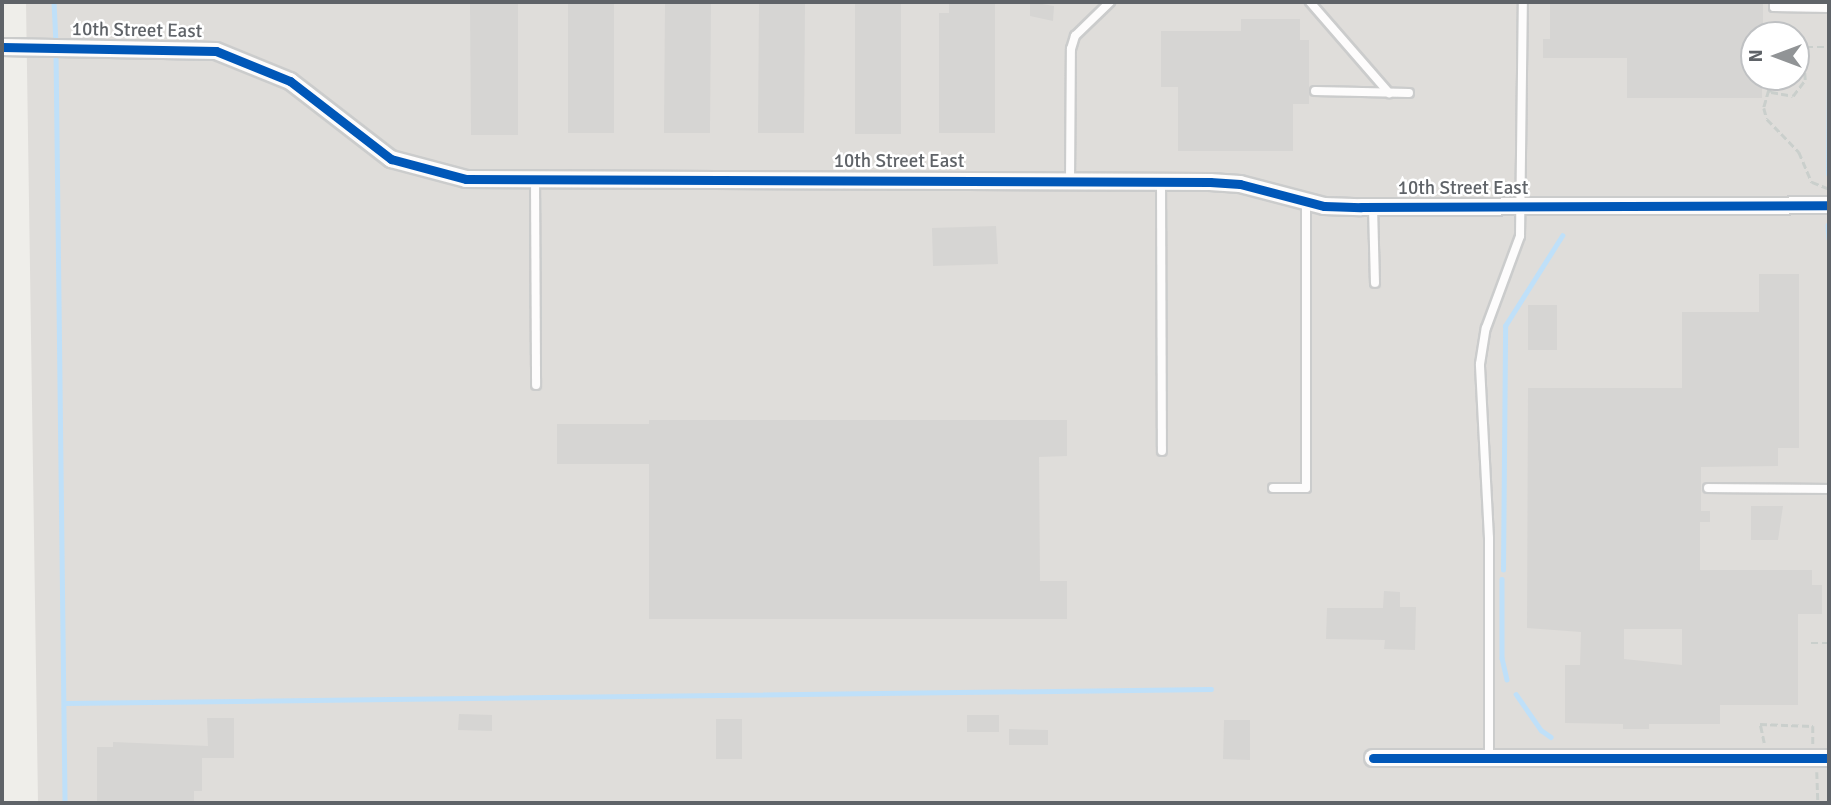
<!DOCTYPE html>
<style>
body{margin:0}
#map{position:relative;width:1831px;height:805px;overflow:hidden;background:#efeeea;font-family:Signika,sans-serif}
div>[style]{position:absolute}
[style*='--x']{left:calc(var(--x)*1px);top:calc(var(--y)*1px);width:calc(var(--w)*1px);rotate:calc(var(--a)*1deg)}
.industrial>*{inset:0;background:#dfddda}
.stream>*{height:4.5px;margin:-2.25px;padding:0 2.25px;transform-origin:2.25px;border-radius:2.25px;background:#bfe0f9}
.building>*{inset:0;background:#d6d5d3}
.path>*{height:2.5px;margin-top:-1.25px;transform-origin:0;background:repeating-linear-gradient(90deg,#cacfcc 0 7px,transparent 0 10.5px)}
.roads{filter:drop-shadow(2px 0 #cbcccc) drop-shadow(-2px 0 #cbcccc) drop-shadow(0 2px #cbcccc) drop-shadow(0 -2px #cbcccc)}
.lane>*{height:8px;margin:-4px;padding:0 4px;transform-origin:4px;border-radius:4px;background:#fdfcfc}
.street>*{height:16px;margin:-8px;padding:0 8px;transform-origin:8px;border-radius:8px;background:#fdfcfc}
.cycleway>*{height:9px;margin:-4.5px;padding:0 4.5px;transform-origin:4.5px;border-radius:4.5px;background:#0057b8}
span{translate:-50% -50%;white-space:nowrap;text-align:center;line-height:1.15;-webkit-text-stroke:5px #fff;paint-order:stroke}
.street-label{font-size:19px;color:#5f6368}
.frame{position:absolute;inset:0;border:4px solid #5f6368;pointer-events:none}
.north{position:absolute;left:1740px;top:21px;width:70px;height:70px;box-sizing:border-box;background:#fff;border:2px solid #bfc1c3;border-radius:50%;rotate:270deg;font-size:19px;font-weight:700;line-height:28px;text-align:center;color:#5f6368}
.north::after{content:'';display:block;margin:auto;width:24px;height:32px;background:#919496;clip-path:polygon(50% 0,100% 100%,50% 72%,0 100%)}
</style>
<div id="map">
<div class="industrial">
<i style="clip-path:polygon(evenodd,26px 2px,1829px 2px,1829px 803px,38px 803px,26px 2px,1754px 35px,1796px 35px,1796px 77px,1754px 77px,1754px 35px)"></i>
</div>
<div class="stream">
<i style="--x:54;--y:2;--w:41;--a:87.2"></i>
<i style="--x:56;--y:52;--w:751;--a:89.31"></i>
<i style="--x:1828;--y:174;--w:97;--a:-89.4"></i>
<i style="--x:1828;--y:225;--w:13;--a:86"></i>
<i style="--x:1503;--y:570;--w:244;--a:-89.5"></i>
<i style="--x:1505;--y:326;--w:107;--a:-57.7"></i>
<i style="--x:1502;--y:579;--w:79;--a:90"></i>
<i style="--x:1502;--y:658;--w:22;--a:77"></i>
<i style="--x:1516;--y:694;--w:44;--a:55.2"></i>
<i style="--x:1541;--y:730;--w:12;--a:35"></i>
<i style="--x:65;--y:703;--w:1146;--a:-0.7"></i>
</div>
<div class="building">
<i style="clip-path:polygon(470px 2px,518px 2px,518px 135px,471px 135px)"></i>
<i style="clip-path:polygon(568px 2px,614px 2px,614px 133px,568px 133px)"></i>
<i style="clip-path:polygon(665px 2px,711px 2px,710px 133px,664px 133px)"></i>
<i style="clip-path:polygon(759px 2px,805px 2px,804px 133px,758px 133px)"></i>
<i style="clip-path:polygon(855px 2px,901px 2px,901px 134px,855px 134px)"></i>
<i style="clip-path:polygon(949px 2px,995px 2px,995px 133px,939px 133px,939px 13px,949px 13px)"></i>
<i style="clip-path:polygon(1030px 2px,1054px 6px,1053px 21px,1030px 16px)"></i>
<i style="clip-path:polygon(1550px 2px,1763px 2px,1763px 35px,1754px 35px,1754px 77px,1762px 77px,1762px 98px,1627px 98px,1627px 58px,1543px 58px,1543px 39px,1550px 39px)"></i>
<i style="clip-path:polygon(1241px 19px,1300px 19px,1300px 40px,1309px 40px,1309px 104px,1293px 104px,1293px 151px,1178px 151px,1178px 87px,1161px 87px,1161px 31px,1241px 31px)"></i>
<i style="clip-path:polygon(996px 226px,998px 264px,933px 266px,932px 228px)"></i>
<i style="clip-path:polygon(evenodd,1759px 274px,1799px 274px,1799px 448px,1778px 448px,1778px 466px,1701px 467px,1701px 511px,1710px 511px,1710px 522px,1700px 522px,1700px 570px,1812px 570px,1812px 585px,1822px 585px,1822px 614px,1798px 614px,1798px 705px,1720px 705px,1720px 724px,1649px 724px,1649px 729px,1623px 729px,1623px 724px,1565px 723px,1565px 665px,1580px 665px,1581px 632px,1527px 628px,1528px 388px,1682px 388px,1682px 312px,1759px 312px,1759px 274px,1624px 629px,1682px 629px,1682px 665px,1624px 659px,1624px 629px)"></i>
<i style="clip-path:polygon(1528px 305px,1557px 305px,1557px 350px,1528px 350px)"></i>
<i style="clip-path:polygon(649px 420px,1067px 420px,1067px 456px,1039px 457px,1040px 581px,1067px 581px,1067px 619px,649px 619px,649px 464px,557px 464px,557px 424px,649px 424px)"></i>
<i style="clip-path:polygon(1751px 506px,1783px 506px,1778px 540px,1751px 540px)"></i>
<i style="clip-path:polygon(1384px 591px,1400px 592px,1400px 607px,1416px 607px,1415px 650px,1384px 649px,1385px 640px,1326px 639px,1327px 608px,1383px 608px)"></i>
<i style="clip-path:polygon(459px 714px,492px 715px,492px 731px,458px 730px)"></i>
<i style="clip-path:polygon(967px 715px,999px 715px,999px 732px,967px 732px)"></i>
<i style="clip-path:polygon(207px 718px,234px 718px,234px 758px,202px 758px,202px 791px,194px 791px,194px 803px,97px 803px,97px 747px,113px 747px,113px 742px,208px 746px)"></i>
<i style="clip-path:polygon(716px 719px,742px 719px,742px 759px,716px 759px)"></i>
<i style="clip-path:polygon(1224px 720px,1250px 720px,1250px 760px,1223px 759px)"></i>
<i style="clip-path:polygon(1009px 729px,1048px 730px,1048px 745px,1009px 745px)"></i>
</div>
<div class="path">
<i style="--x:1771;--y:28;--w:7;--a:90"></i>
<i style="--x:1796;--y:47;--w:33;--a:0"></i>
<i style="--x:1763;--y:77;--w:17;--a:62"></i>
<i style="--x:1771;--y:92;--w:22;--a:10"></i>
<i style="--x:1793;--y:96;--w:20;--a:-53"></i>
<i style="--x:1805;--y:80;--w:14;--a:-94"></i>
<i style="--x:1804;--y:66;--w:11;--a:-139"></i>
<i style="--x:1769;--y:90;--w:19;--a:106"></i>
<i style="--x:1764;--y:108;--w:11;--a:75"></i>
<i style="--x:1767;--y:119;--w:46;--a:45.9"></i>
<i style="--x:1799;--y:152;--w:33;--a:67"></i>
<i style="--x:1812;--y:182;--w:18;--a:22"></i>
<i style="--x:1811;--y:643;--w:18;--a:0"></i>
<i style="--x:1764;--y:743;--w:19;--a:-102"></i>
<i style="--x:1760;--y:724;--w:53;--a:2.2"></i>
<i style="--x:1813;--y:726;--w:18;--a:90"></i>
<i style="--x:1817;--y:772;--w:31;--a:88"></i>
</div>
<div class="roads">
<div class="lane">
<i style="--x:1310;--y:2;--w:121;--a:49"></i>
<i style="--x:1774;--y:2;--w:5;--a:90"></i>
<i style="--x:1774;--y:7;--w:55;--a:1"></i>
<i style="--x:1315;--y:91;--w:94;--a:1.2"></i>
<i style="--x:535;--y:180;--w:205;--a:89.7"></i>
<i style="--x:1070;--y:181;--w:132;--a:-89.6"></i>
<i style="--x:1071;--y:49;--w:14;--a:-73"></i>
<i style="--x:1075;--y:36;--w:49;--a:-44.2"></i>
<i style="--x:1161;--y:182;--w:269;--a:89.8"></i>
<i style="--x:1373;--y:207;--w:76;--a:88.5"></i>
<i style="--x:1273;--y:488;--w:33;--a:0"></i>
<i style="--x:1306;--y:488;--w:285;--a:-90"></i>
<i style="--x:1708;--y:488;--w:121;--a:0.5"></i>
<i style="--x:1489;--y:758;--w:220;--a:-90"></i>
<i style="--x:1489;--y:538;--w:174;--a:-93"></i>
<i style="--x:1480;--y:364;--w:36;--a:-81"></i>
<i style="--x:1486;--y:328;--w:98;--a:-69.7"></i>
<i style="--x:1520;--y:236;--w:234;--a:-89.3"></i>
</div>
<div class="street">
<i style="--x:2;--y:47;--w:214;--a:1.1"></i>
<i style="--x:216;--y:51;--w:80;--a:22.1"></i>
<i style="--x:290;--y:81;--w:128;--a:37.7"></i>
<i style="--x:391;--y:159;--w:78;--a:14.9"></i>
<i style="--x:466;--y:179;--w:744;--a:0.23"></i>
<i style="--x:1210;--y:182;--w:30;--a:4"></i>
<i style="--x:1240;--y:184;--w:87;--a:14.7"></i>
<i style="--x:1324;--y:206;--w:37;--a:2"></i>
<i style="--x:1361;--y:207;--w:468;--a:-0.2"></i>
<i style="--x:1373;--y:758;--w:456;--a:0"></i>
</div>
</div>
<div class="cycleway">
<i style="--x:2;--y:47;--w:214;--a:1.1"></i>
<i style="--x:216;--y:51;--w:80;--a:22.1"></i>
<i style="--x:290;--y:81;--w:128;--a:37.7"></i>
<i style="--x:391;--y:159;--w:78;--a:14.9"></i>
<i style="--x:466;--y:179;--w:744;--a:0.23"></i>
<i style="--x:1210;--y:182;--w:30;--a:4"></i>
<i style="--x:1240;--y:184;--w:87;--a:14.7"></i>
<i style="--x:1324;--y:206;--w:37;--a:2"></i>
<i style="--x:1361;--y:207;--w:468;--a:-0.2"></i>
<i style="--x:1373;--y:758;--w:456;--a:0"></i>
</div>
<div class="street-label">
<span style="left:137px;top:31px;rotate:1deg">10th Street East</span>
<span style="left:899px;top:162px">10th Street East</span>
<span style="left:1463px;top:189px">10th Street East</span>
</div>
<div class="frame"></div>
<div class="north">N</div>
</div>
